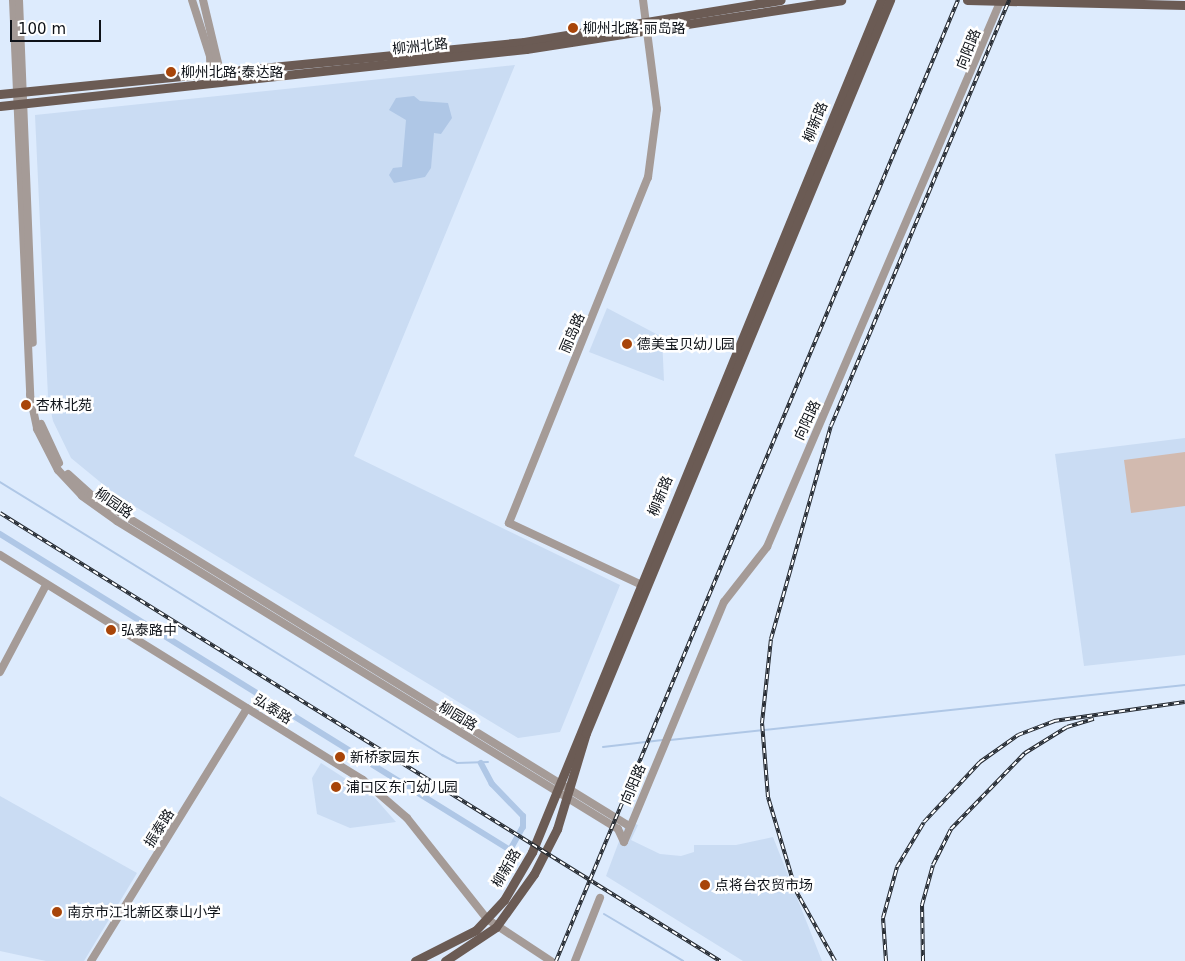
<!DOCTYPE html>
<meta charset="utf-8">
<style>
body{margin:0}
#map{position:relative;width:1185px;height:961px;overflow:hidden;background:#ddebfd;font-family:"DejaVu Sans","Noto Sans SC",sans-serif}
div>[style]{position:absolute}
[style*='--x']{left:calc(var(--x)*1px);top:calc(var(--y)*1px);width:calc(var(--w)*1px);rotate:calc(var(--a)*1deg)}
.built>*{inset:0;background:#cadcf3}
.green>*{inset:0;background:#d2baaf}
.water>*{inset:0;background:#afc7e6}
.stream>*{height:2px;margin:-1px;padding:0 1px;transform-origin:1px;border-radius:1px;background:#afc7e6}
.canal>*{height:6px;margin:-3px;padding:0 3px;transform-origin:3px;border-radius:3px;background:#afc7e6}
.minor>*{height:8px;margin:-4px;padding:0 4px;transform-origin:4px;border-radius:4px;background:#a59b97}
.major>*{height:9px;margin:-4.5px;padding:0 4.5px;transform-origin:4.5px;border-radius:4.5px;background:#6b5b54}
.rail>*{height:4px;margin-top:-2px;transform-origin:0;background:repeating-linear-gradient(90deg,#fff 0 5.5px,#262b32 0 11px);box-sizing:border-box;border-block:1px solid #262b32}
.dots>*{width:14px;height:14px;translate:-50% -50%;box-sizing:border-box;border:2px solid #fff;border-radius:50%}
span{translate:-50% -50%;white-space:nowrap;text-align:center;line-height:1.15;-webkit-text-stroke:5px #fff;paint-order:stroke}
.poi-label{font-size:14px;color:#0e1218}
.left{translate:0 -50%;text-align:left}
.street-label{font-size:14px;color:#0e1218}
.scale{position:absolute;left:10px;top:20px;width:91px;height:22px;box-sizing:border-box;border:2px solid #0e1218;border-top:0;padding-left:6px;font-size:15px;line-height:18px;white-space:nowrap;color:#0e1218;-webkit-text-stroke:4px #fff;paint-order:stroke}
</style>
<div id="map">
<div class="built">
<i style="clip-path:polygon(515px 65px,354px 456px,620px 585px,560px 732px,518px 738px,116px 495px,71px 458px,53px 421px,48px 397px,35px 115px)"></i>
<i style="clip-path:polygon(607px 308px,662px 337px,664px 381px,589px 352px)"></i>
<i style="clip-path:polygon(1185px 438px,1185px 655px,1084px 666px,1055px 454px)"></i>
<i style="clip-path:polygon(321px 763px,374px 797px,396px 822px,350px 828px,317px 814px,312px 778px)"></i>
<i style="clip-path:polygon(0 796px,137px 873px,84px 961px,46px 961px,0 951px)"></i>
<i style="clip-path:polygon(627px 820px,638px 825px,631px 840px,660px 854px,681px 856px,694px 852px,694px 845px,736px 845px,773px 837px,822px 961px,743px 961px,606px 876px)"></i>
</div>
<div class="green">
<i style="clip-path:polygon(1185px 452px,1185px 506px,1131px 513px,1124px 460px)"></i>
</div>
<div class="water">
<i style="clip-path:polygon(414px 96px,420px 101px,448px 103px,452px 118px,441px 134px,434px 133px,431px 168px,425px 177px,394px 183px,389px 175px,393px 168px,402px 167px,406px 120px,389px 110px,396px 98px)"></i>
</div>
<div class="stream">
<i style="--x:0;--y:482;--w:520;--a:31.7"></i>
<i style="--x:442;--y:755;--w:17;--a:28"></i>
<i style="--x:457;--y:763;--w:31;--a:-2"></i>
<i style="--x:670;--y:740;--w:518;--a:-6.1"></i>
<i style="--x:603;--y:747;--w:60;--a:-6.7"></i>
<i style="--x:604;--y:914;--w:92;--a:30.7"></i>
</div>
<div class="canal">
<i style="--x:0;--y:534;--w:600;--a:31.78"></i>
<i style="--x:510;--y:850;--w:26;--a:-61"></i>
<i style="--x:523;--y:827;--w:11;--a:-90"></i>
<i style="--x:523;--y:816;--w:45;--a:-134.1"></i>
<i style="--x:492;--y:784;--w:24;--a:-118"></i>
</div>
<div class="minor">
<i style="--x:13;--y:0;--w:395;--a:87.5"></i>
<i style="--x:30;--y:395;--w:35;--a:78"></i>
<i style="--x:37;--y:429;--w:46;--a:62.9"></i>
<i style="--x:58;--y:470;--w:35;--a:47"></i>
<i style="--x:82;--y:496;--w:43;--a:35.5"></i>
<i style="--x:117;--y:521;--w:588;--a:31.58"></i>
<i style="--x:618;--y:829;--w:14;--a:65"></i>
<i style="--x:19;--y:0;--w:343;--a:87.7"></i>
<i style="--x:192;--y:0;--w:59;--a:72.2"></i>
<i style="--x:210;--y:56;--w:25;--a:88"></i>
<i style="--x:203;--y:0;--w:82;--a:76.6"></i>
<i style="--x:643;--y:0;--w:110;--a:82.7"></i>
<i style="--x:657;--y:109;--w:69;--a:97.5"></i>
<i style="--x:648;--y:177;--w:373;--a:111.9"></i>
<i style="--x:509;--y:523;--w:151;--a:25"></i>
<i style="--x:41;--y:424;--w:43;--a:65.2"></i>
<i style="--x:68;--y:474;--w:31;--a:42"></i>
<i style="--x:91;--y:495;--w:632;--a:31.6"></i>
<i style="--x:0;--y:555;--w:427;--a:31.8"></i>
<i style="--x:363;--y:780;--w:58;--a:40.8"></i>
<i style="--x:407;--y:818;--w:129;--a:51.6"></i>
<i style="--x:487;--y:919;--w:77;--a:33.3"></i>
<i style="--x:0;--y:672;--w:98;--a:-62.1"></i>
<i style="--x:624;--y:842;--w:260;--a:-67.4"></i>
<i style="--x:724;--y:602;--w:70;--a:-52"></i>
<i style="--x:767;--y:547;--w:595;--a:-66.84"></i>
<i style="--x:91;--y:961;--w:297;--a:-58.3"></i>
<i style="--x:575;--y:961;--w:68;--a:-68.4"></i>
</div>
<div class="major">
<i style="--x:967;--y:0;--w:218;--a:1.3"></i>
<i style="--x:0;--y:94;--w:527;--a:-5.67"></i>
<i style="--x:524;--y:42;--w:260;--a:-9.3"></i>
<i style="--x:0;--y:106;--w:529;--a:-6.18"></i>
<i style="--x:526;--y:49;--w:319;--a:-8.8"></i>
<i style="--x:415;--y:961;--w:68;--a:-26.9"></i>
<i style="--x:476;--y:930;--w:41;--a:-47"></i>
<i style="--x:504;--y:900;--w:56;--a:-59.7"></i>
<i style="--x:532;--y:852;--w:921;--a:-67.72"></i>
<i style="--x:445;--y:961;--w:61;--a:-33.7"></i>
<i style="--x:496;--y:927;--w:65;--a:-54.4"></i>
<i style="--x:534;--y:874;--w:51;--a:-62.9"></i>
<i style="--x:557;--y:829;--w:100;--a:-73.2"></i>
<i style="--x:586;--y:733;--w:794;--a:-67.47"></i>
</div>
<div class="rail">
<i style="--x:0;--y:513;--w:848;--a:31.89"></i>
<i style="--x:556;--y:961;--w:1042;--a:-67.3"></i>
<i style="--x:835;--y:961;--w:80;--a:-119.1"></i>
<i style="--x:796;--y:891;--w:98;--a:-106.6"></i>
<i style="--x:768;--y:797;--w:74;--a:-94.6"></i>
<i style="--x:762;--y:723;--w:84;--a:-83.9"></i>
<i style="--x:771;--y:639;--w:221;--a:-74.3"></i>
<i style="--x:831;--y:426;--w:462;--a:-67.3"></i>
<i style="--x:886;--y:961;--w:43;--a:-94"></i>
<i style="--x:883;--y:918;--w:53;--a:-74.6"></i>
<i style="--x:897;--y:867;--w:52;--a:-59"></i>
<i style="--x:924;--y:822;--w:82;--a:-47"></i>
<i style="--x:980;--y:762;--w:47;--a:-35.4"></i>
<i style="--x:1018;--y:735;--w:39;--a:-21"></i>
<i style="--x:1054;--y:721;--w:132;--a:-8.3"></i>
<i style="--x:923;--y:961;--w:56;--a:-91"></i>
<i style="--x:922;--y:905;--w:41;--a:-74.6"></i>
<i style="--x:933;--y:865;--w:40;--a:-63.4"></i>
<i style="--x:951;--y:829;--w:106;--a:-45.8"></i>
<i style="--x:1025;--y:753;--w:49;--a:-31.8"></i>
<i style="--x:1067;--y:727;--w:28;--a:-17"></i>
</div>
<div class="dots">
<i style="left:573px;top:28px;background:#a84509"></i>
<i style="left:171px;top:72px;background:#a84509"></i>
<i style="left:627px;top:344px;background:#a84509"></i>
<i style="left:26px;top:405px;background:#a84509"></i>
<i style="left:111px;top:630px;background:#a84509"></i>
<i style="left:340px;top:757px;background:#a84509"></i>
<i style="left:336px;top:787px;background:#a84509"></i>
<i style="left:705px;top:885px;background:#a84509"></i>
<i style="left:57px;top:912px;background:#a84509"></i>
</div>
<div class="poi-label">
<span class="left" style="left:583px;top:28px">柳州北路·丽岛路</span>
<span class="left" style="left:181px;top:72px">柳州北路·泰达路</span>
<span class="left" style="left:637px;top:344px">德美宝贝幼儿园</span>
<span class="left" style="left:36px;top:405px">杏林北苑</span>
<span class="left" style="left:121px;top:630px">弘泰路中</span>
<span class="left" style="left:350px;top:757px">新桥家园东</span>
<span class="left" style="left:346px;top:787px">浦口区东门幼儿园</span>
<span class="left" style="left:715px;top:885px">点将台农贸市场</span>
<span class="left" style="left:67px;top:912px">南京市江北新区泰山小学</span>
</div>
<div class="street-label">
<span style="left:420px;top:46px;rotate:-6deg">柳洲北路</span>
<span style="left:968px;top:49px;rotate:-68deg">向阳路</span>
<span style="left:815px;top:122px;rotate:-68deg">柳新路</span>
<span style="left:572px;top:333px;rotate:-67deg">丽岛路</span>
<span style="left:807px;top:420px;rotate:-65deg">向阳路</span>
<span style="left:660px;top:496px;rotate:-68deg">柳新路</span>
<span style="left:114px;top:503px;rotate:34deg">柳园路</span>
<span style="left:273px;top:709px;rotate:32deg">弘泰路</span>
<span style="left:458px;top:716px;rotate:31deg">柳园路</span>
<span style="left:633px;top:784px;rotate:-67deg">向阳路</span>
<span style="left:159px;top:828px;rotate:-58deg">振泰路</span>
<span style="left:506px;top:868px;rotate:-59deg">柳新路</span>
</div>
<div class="scale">100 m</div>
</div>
